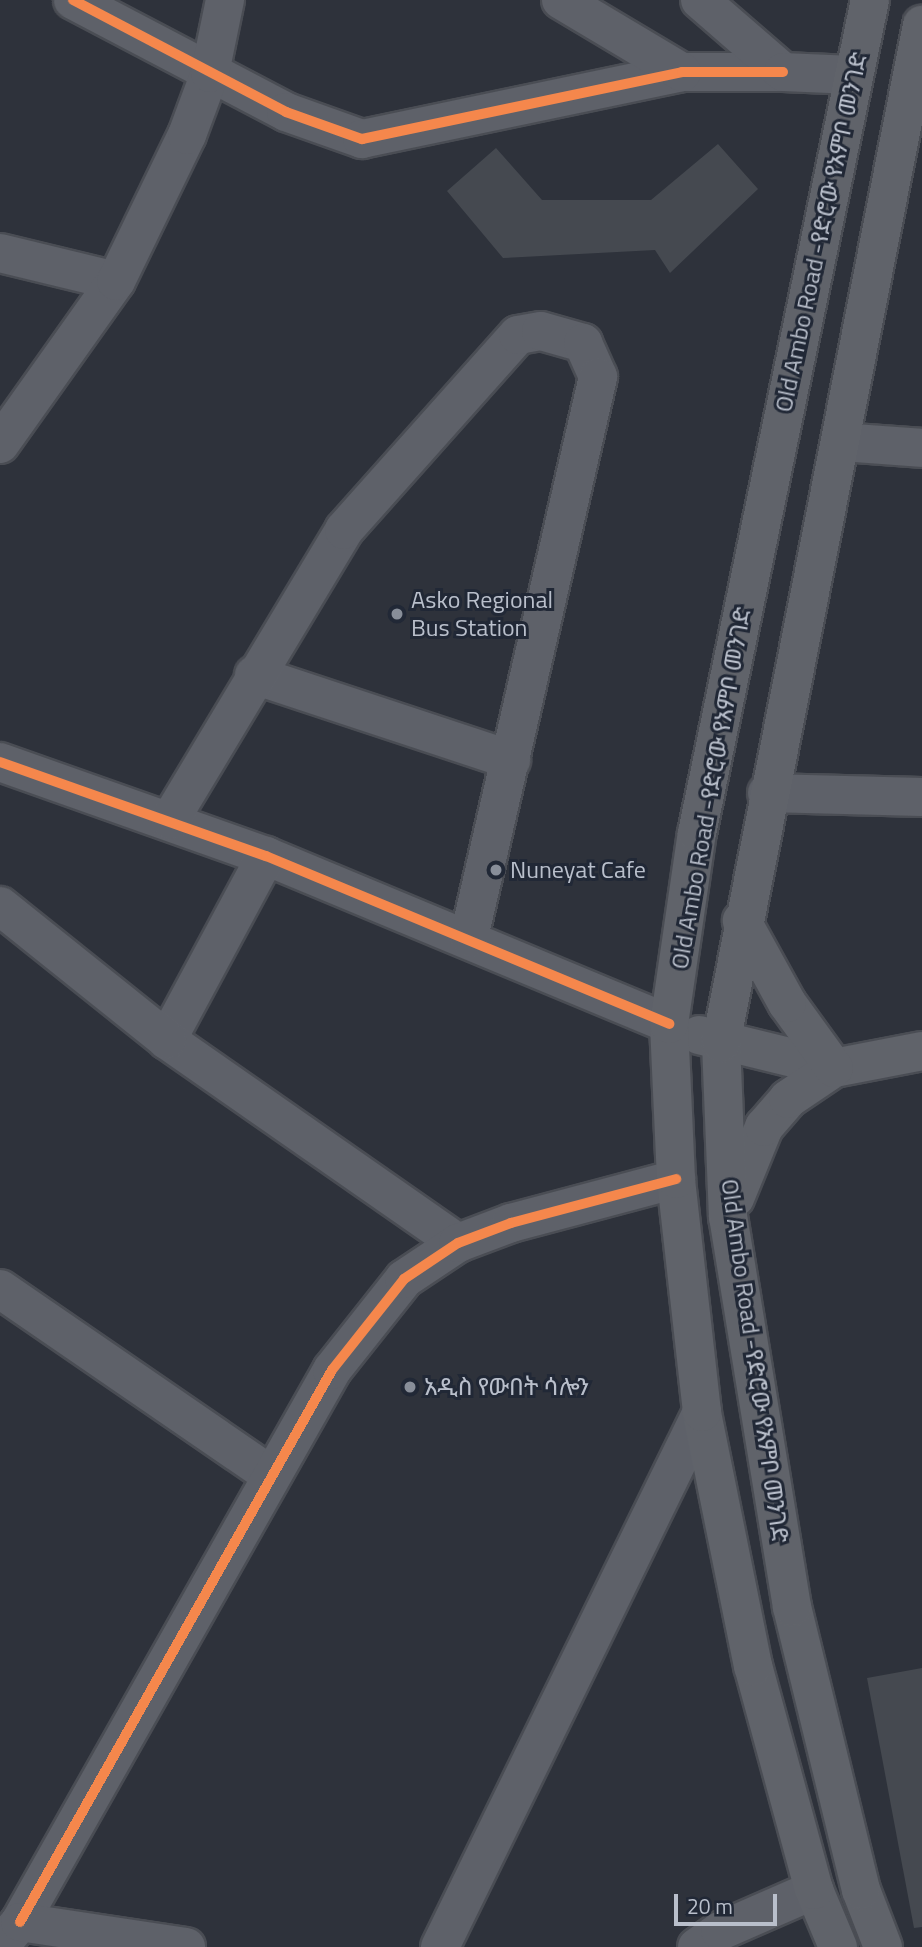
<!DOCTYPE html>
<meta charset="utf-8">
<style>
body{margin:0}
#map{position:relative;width:922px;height:1947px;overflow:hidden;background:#2e323b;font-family:"Titillium Web","Noto Sans Ethiopic",sans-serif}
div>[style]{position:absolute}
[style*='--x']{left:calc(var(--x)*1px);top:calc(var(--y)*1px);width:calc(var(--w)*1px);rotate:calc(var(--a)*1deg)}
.building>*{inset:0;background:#454950}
.roads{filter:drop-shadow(2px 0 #4a4d54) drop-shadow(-2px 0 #4a4d54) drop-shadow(0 2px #4a4d54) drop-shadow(0 -2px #4a4d54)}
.minor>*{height:38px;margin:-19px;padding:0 19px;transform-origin:19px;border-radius:19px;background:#5e6169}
.major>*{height:38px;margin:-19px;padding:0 19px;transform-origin:19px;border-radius:19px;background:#60636a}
.cycleway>*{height:10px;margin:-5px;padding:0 5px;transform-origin:5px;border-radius:5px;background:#f5874c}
.dots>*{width:19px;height:19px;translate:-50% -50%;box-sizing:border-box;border:4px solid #212836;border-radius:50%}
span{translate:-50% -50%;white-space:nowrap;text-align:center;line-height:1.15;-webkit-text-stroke:6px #212836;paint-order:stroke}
.street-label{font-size:24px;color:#b9bfcb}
.poi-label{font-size:24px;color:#b9bfcb}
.left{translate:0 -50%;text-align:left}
.scale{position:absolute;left:674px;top:1894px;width:103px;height:32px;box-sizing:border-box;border:4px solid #b9bfcb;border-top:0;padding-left:9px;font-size:21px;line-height:24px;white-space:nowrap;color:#b9bfcb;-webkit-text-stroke:5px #212836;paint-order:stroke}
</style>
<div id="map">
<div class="building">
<i style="clip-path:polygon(718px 144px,758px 189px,670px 273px,655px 250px,503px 258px,447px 191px,496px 148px,542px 200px,651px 200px)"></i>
<i style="clip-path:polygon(922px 1668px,922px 1927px,914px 1928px,867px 1678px)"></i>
</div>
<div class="roads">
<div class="minor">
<i style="--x:73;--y:0;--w:241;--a:27.7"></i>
<i style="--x:286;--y:112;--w:81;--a:19.6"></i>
<i style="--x:362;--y:139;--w:327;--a:-11.8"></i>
<i style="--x:682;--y:72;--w:101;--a:0"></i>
<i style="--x:561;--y:0;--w:141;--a:30.8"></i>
<i style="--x:700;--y:0;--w:110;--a:40.9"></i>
<i style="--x:783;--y:72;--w:70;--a:2.5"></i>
<i style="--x:0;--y:253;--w:119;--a:13.6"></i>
<i style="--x:841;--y:442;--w:81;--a:4.2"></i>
<i style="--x:0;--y:444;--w:200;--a:-54.6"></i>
<i style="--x:116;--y:281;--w:162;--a:-64.1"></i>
<i style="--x:187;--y:135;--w:66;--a:-69.6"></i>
<i style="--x:210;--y:73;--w:75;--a:-78.4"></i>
<i style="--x:254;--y:675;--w:271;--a:18.3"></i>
<i style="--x:0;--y:762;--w:282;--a:19.5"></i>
<i style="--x:266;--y:856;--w:437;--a:22.6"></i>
<i style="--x:767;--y:793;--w:155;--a:1.5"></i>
<i style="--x:170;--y:820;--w:338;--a:-59"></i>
<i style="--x:344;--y:530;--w:261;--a:-48.3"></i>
<i style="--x:518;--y:335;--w:23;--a:-10"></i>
<i style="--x:541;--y:331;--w:44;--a:15.9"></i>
<i style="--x:583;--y:343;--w:37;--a:66"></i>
<i style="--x:598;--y:377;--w:575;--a:102.97"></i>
<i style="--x:266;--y:856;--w:209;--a:118.3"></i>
<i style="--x:167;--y:1040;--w:355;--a:34.9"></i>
<i style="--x:0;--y:906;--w:214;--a:38.7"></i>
<i style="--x:0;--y:1289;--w:326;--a:34.5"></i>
<i style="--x:20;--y:1922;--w:634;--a:-60.52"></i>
<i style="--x:332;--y:1370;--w:116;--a:-51.6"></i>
<i style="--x:404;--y:1279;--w:65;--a:-33.7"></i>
<i style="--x:458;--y:1243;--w:57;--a:-20.7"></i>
<i style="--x:511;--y:1223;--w:171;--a:-14.9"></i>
<i style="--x:0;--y:1946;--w:31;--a:-50"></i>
<i style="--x:20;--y:1922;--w:168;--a:8.6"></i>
<i style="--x:440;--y:1947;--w:596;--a:-63.91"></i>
<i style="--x:697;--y:1947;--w:28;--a:-35"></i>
<i style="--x:720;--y:1931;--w:103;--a:-23.6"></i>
</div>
<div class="major">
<i style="--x:699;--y:1035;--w:139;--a:13.7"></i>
<i style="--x:834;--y:1068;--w:90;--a:-10.9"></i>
<i style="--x:735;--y:1198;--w:77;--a:-67.8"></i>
<i style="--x:764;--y:1127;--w:37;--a:-49"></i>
<i style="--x:788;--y:1099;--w:55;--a:-34"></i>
<i style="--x:834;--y:1068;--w:80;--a:-125.9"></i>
<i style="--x:787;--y:1003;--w:94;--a:-118.8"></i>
<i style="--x:838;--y:1947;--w:62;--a:-112.8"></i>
<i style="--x:814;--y:1890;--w:232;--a:-105.2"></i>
<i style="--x:753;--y:1666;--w:259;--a:-101.4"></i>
<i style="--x:702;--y:1412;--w:234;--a:-96.4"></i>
<i style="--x:676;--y:1179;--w:155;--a:-92.6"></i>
<i style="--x:669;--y:1024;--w:193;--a:-81.7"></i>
<i style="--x:697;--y:833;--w:851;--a:-78.27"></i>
<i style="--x:883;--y:1947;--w:61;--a:-111.1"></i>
<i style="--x:861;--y:1890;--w:291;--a:-103.7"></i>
<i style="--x:792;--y:1607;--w:395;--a:-99.3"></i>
<i style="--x:728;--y:1217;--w:174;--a:-92.3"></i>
<i style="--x:721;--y:1043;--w:1038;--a:-78.83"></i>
</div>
</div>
<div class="cycleway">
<i style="--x:73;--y:0;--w:241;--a:27.7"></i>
<i style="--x:286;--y:112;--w:81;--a:19.6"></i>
<i style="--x:362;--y:139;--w:327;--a:-11.8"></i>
<i style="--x:682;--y:72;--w:101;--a:0"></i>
<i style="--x:0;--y:762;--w:282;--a:19.5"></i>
<i style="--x:266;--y:856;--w:437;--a:22.6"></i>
<i style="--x:20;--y:1922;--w:634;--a:-60.52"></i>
<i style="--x:332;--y:1370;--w:116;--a:-51.6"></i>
<i style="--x:404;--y:1279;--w:65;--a:-33.7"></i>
<i style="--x:458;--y:1243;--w:57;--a:-20.7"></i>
<i style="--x:511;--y:1223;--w:171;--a:-14.9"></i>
</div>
<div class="dots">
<i style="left:397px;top:614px;background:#888e99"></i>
<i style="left:496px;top:870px;background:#888e99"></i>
<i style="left:410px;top:1387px;background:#888e99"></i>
</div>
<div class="street-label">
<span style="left:821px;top:232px;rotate:-78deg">Old Ambo Road -የድሮው የአምቦ መንገድ</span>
<span style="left:711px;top:788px;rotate:-80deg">Old Ambo Road -የድሮው የአምቦ መንገድ</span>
<span style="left:755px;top:1361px;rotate:82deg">Old Ambo Road -የድሮው የአምቦ መንገድ</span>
</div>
<div class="poi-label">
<span class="left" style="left:411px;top:614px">Asko Regional<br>Bus Station</span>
<span class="left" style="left:510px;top:870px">Nuneyat Cafe</span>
<span class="left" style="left:424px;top:1387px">አዲስ የውበት ሳሎን</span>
</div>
<div class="scale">20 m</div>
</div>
